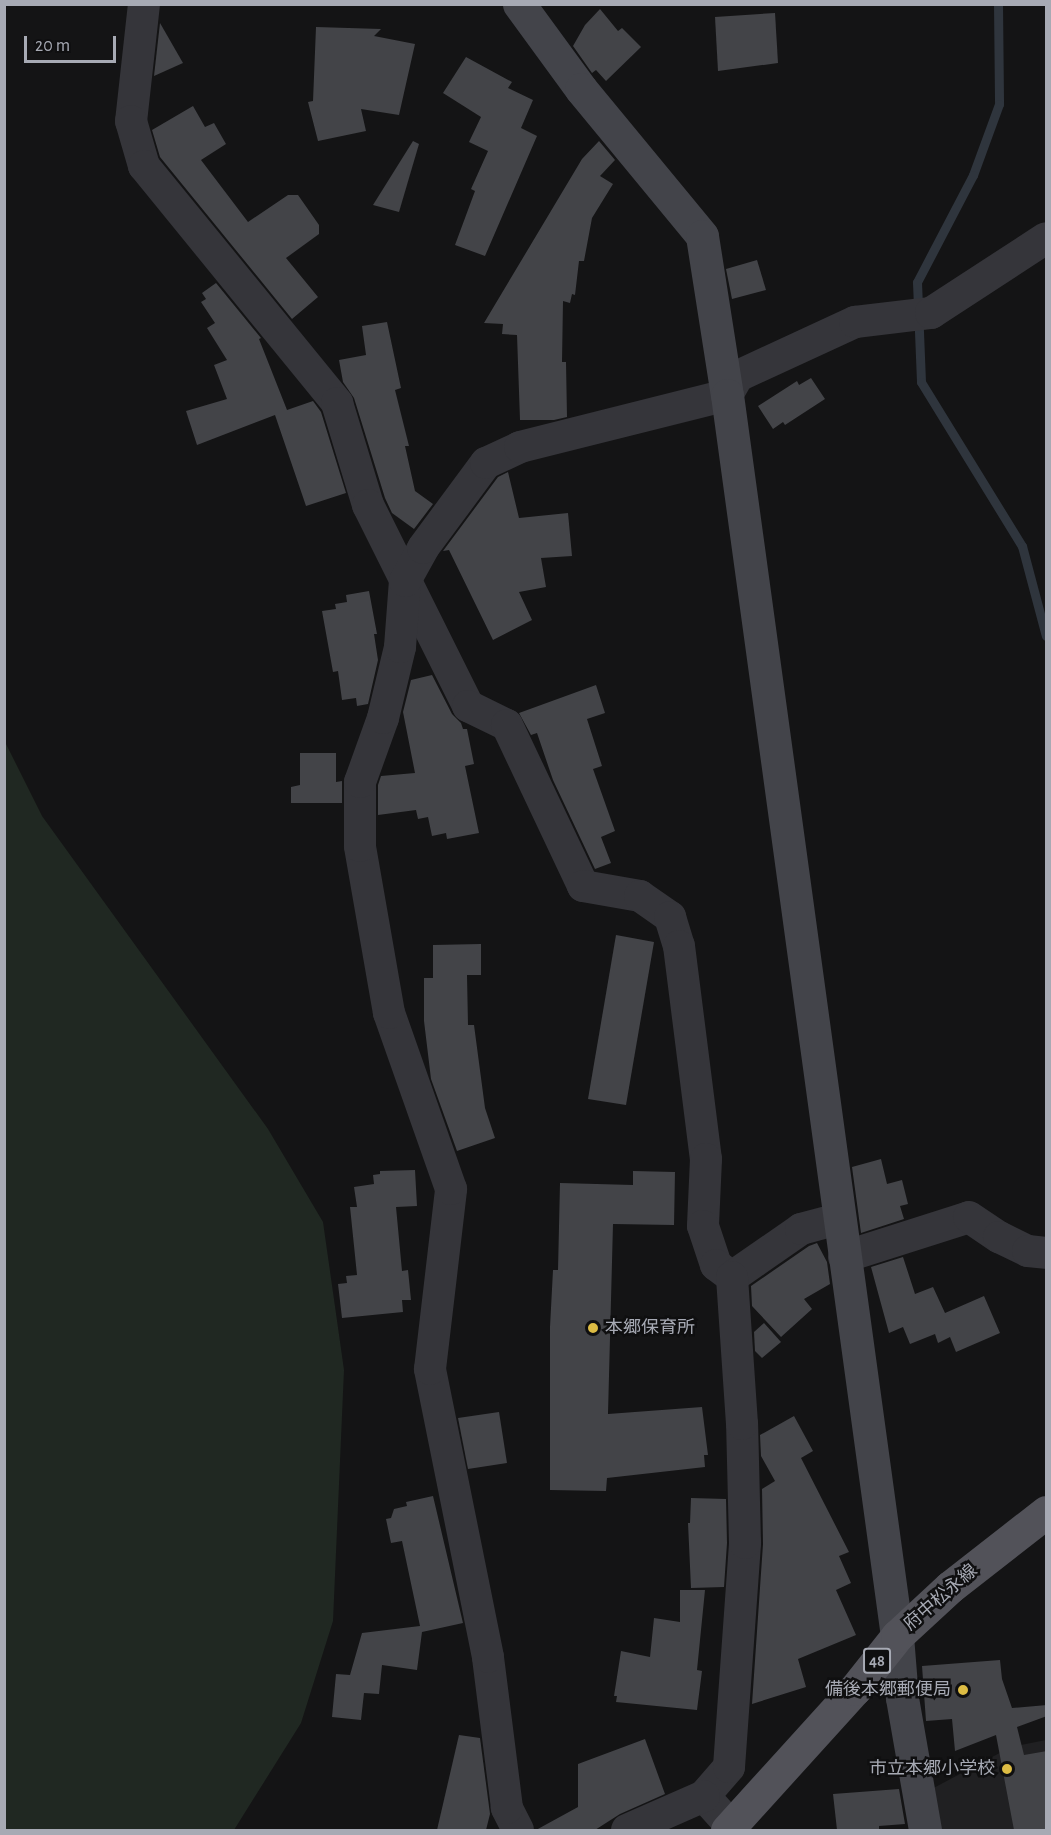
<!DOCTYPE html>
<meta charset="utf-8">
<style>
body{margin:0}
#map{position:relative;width:1051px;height:1835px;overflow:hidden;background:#141415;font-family:"Alegreya Sans","Noto Sans JP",sans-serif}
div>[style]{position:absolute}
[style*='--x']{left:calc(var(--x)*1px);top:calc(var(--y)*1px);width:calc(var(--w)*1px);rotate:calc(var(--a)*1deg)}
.built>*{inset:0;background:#202022}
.green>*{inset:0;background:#202822}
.stream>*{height:9px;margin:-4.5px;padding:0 4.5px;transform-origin:4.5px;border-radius:4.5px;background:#2f353d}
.building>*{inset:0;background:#434448}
.street>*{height:32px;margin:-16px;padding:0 16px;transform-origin:16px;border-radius:16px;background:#35353a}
.secondary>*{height:33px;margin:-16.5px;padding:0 16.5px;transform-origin:16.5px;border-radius:16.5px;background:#43444a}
.primary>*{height:33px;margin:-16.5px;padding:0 16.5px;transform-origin:16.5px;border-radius:16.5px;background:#525259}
.dots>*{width:16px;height:16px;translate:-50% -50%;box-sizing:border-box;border:3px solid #0f0f10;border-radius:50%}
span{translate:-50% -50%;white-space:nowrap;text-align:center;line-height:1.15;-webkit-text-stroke:5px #0f0f10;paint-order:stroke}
.shield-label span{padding:2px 4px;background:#0f0f10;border:2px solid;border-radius:4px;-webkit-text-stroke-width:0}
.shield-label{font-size:16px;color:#a7aab4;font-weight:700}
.poi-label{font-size:18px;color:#a7aab4}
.left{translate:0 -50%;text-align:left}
.right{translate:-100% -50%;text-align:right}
.street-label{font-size:18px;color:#a7aab4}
.frame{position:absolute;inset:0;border:6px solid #a7aab4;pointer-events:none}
.scale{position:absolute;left:24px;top:36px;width:92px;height:27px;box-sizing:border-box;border:3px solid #a7aab4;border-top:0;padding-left:8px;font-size:18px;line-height:21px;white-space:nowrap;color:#a7aab4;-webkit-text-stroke:4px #0f0f10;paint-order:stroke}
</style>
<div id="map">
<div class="built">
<i style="clip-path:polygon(1046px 1740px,1046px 1830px,933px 1830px,926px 1792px,1011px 1747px)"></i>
</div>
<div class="green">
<i style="clip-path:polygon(5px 742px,42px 816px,268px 1129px,323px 1222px,344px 1370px,333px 1621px,301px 1723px,234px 1830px,5px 1830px)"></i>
</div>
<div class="stream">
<i style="--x:998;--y:4;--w:100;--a:89.4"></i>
<i style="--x:999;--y:104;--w:76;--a:110.1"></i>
<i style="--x:973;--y:175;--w:121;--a:117.6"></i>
<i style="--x:917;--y:282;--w:100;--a:87.7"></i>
<i style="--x:921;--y:382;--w:193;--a:58.4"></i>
<i style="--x:1022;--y:546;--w:93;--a:75.1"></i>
</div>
<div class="building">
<i style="clip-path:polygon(600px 9px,618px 31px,622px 28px,641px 47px,606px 81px,596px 70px,592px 73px,573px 46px,585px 25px)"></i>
<i style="clip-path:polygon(775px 13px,778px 63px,718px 71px,715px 17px)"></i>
<i style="clip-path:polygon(160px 23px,183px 63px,154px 76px)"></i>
<i style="clip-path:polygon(316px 27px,381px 29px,374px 36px,415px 44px,399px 115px,361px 109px,366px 131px,318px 141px,308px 102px,313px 101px)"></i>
<i style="clip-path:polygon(466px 57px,512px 82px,508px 88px,533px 100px,521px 128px,537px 136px,485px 256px,455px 245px,475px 191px,471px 189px,488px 151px,469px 142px,481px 117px,443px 93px)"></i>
<i style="clip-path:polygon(193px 106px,205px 127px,214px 123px,226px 144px,201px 160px,248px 222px,288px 195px,298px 195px,319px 225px,319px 234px,286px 258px,318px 297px,292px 319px,160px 157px,152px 130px)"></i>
<i style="clip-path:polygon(413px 141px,419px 144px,399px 212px,373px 205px)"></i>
<i style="clip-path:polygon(599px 141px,615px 160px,600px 176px,613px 184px,592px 218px,584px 261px,579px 261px,575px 295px,572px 294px,570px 303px,563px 301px,562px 362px,566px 362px,567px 417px,554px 420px,520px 420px,517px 335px,502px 334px,503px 324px,484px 323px,582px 159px)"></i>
<i style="clip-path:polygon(757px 260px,766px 290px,732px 299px,726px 269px)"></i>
<i style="clip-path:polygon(216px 283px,261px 338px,259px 339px,287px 410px,313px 401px,321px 412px,346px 493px,306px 506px,275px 415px,197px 445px,186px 411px,227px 399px,214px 365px,227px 360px,207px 328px,215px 323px,201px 302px,206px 299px,202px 293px)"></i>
<i style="clip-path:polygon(387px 322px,401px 388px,395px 390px,409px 446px,405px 446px,415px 491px,433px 504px,414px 529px,392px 513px,385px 498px,354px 398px,343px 382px,339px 360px,366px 355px,362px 326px)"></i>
<i style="clip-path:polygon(811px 378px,825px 399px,785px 425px,783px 422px,773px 429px,758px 406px,797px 381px,799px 385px)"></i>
<i style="clip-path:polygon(508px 472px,519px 518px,568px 513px,572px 556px,541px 558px,546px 587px,519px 592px,532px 620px,493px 640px,449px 550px,443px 551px,498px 477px)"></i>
<i style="clip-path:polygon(369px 591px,377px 634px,374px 634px,378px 660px,368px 704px,357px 706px,356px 698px,342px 700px,338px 671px,333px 672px,322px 611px,336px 609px,335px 604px,347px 602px,346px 595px)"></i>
<i style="clip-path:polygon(432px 675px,452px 714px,461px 723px,463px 729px,467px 729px,474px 764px,465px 766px,479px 833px,447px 839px,446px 833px,432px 836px,428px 817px,418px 819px,416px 810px,378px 815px,378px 785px,381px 776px,415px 773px,403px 712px,411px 680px)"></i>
<i style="clip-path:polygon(596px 685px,605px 713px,587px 719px,602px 766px,593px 769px,615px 831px,601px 837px,611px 863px,595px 869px,553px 780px,537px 733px,531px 735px,519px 713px)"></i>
<i style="clip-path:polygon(300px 753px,336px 753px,336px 782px,342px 781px,342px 803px,291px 803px,291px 787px,300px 785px)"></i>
<i style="clip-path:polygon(616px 935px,654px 942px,626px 1105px,588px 1099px)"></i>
<i style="clip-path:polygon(481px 944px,481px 975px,467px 975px,468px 1025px,474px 1025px,485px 1108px,495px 1138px,457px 1151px,431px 1079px,424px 1021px,424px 978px,433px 978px,433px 945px)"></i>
<i style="clip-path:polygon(881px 1159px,887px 1184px,902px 1180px,908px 1204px,900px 1206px,904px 1219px,861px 1233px,852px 1167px)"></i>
<i style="clip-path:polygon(415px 1170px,417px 1206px,396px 1207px,402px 1271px,408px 1270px,411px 1300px,402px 1300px,403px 1312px,342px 1318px,338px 1284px,347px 1283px,346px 1276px,357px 1275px,350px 1207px,357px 1207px,354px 1187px,374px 1184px,373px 1175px,380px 1174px,380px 1171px)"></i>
<i style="clip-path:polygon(633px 1171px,675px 1172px,674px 1225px,613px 1224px,608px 1414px,702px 1407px,708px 1455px,704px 1455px,705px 1467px,607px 1478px,606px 1491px,550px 1490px,550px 1327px,553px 1270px,558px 1270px,560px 1183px,633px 1185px)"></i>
<i style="clip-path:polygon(817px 1243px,827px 1262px,830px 1284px,804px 1299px,812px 1309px,781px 1337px,752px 1306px,751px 1286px,809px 1246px)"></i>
<i style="clip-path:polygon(903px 1257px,915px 1294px,933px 1287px,945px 1313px,984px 1296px,1000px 1333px,956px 1352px,950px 1337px,938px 1343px,935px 1334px,910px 1344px,903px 1327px,889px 1333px,871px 1267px)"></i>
<i style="clip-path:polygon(764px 1323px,781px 1342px,762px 1358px,755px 1351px,754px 1332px)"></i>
<i style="clip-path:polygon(499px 1412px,507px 1463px,468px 1469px,458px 1418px)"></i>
<i style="clip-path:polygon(794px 1416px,813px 1451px,801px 1458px,849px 1552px,839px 1556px,851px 1583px,836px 1590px,856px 1635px,798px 1659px,806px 1687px,752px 1704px,763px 1544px,762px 1489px,775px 1481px,761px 1456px,760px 1435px)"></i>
<i style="clip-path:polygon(433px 1496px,463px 1623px,422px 1632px,417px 1670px,382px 1665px,379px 1694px,364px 1693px,361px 1720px,332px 1717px,336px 1674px,350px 1675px,362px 1633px,420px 1626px,402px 1541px,391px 1543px,386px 1519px,391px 1518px,394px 1509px,407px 1506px,406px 1502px)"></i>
<i style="clip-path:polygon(691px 1498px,726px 1499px,727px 1543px,724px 1587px,691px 1588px,688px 1523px,690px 1523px)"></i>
<i style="clip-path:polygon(680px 1590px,705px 1590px,697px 1670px,702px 1671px,697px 1710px,616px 1702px,617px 1696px,614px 1696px,621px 1651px,650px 1657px,654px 1618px,680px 1622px)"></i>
<i style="clip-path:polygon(1000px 1660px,1002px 1679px,1012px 1708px,1047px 1705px,1047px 1716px,1017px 1727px,1024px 1755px,1047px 1751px,1047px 1830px,1014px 1830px,996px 1735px,955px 1751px,952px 1719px,926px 1721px,922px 1666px)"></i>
<i style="clip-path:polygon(459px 1735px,480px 1738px,490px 1814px,486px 1830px,437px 1830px)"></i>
<i style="clip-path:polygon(645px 1739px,665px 1794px,620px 1814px,595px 1830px,536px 1830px,578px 1807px,578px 1764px)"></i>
<i style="clip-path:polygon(899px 1789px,905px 1824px,879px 1826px,879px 1830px,837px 1830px,833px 1794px)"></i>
</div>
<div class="street">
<i style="--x:144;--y:4;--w:118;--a:96.3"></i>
<i style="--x:131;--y:121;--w:47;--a:73.9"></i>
<i style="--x:144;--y:166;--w:306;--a:50.8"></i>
<i style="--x:337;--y:403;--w:107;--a:73.1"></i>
<i style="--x:368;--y:505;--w:225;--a:63.5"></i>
<i style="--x:468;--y:706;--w:43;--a:26"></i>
<i style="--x:507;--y:725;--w:178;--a:64.7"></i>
<i style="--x:583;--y:886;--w:58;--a:10"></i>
<i style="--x:640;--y:896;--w:37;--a:35"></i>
<i style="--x:670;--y:917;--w:30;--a:73"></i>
<i style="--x:679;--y:946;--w:215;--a:82.8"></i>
<i style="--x:706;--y:1159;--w:67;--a:92.6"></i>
<i style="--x:703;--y:1226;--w:41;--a:71.6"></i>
<i style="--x:716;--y:1265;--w:20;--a:37"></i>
<i style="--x:732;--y:1277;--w:84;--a:-34.8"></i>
<i style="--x:801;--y:1229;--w:38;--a:-15"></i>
<i style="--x:844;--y:1257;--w:131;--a:-17.7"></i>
<i style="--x:969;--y:1217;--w:36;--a:34"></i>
<i style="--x:999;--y:1237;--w:32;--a:26"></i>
<i style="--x:1028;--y:1251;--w:18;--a:6"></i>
<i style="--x:731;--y:1826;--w:40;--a:-132"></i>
<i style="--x:704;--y:1796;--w:38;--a:-49"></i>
<i style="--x:729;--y:1767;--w:225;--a:-85.9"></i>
<i style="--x:745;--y:1543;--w:119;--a:-91.4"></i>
<i style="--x:742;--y:1424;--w:147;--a:-93.9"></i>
<i style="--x:518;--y:1830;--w:25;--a:-117"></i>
<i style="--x:507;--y:1808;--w:152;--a:-97.2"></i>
<i style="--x:488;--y:1657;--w:294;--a:-101.4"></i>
<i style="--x:430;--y:1369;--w:181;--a:-83.3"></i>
<i style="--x:451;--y:1189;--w:187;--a:-109.4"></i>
<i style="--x:389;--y:1013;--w:169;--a:-99.9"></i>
<i style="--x:360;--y:846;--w:64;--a:-90"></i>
<i style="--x:360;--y:782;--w:68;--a:-70.2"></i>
<i style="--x:383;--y:718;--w:73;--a:-76.5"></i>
<i style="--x:400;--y:647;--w:66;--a:-85.7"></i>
<i style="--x:405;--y:581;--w:38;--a:-61"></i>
<i style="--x:423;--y:548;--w:106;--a:-53.5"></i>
<i style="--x:486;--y:463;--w:38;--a:-25"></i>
<i style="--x:520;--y:447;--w:213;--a:-14.1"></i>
<i style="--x:727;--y:395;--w:22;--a:-60"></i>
<i style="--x:738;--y:376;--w:129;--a:-24.8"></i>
<i style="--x:855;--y:322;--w:77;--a:-6.8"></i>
<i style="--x:931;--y:313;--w:137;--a:-33.1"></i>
<i style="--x:627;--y:1830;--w:84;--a:-23.8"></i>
</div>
<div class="secondary">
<i style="--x:519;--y:4;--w:105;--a:53.9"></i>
<i style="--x:581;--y:89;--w:190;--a:50.5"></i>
<i style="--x:702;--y:236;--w:161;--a:81.1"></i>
<i style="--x:727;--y:395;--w:1253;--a:82.2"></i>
<i style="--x:897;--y:1636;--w:62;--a:85.4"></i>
<i style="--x:902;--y:1698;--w:134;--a:80.1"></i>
</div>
<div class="primary">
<i style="--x:727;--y:1830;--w:190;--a:-47.8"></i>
<i style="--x:855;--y:1689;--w:68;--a:-51.6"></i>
<i style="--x:897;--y:1636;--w:72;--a:-42.8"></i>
<i style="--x:950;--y:1587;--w:122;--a:-38"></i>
</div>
<div class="dots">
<i style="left:593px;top:1328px;background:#ddbc44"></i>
<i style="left:963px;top:1690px;background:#ddbc44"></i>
<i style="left:1007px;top:1769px;background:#ddbc44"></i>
</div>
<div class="shield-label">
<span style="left:877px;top:1661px">48</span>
</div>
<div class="poi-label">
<span class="left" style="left:605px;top:1328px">本郷保育所</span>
<span class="right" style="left:951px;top:1690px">備後本郷郵便局</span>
<span class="right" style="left:995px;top:1769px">市立本郷小学校</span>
</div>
<div class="street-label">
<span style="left:941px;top:1598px;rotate:-41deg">府中松永線</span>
</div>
<div class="frame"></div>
<div class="scale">20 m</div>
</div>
